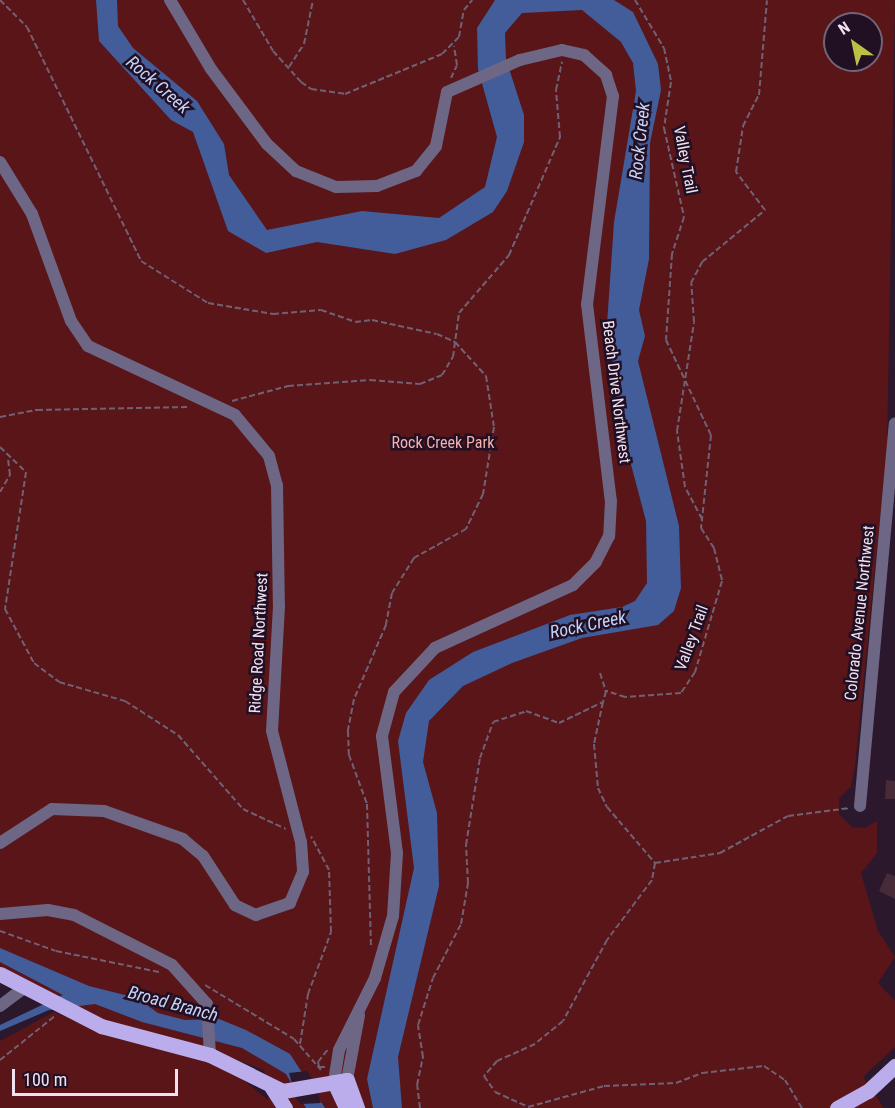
<!DOCTYPE html>
<style>
body{margin:0}
#map{position:relative;width:895px;height:1108px;overflow:hidden;background:#2b182d;font-family:"Roboto Condensed",sans-serif}
div>[style]{position:absolute}
[style*='--x']{left:calc(var(--x)*1px);top:calc(var(--y)*1px);width:calc(var(--w)*1px);rotate:calc(var(--a)*1deg)}
.green>*{inset:0;background:#591518}
.water>*{inset:0;background:#425d9a}
.pier>*{inset:0;background:#2b182d}
.building>*{inset:0;background:#482b38}
.path>*{height:2px;margin-top:-1px;transform-origin:0;background:repeating-linear-gradient(90deg,#716073 0 6px,transparent 0 9px)}
.minor>*{height:12px;margin:-6px;padding:0 6px;transform-origin:6px;border-radius:6px;background:#6d6785}
.major>*{height:15px;margin:-7.5px;padding:0 7.5px;transform-origin:7.5px;border-radius:7.5px;background:#bbadec}
span{translate:-50% -50%;white-space:nowrap;text-align:center;line-height:1.15;-webkit-text-stroke:5px #210f23;paint-order:stroke}
.street-label{font-size:16px;color:#f0e3f1}
.park-label{font-size:16px;color:#f5b1ad}
.water-label{font-size:18px;color:#c3d4f8;font-style:italic}
.north{position:absolute;left:823px;top:12px;width:60px;height:60px;box-sizing:border-box;background:#210f23;border:2px solid #746475;border-radius:50%;rotate:327deg;font-size:16px;font-weight:700;line-height:24px;text-align:center;color:#f0e3f1}
.north::after{content:'';display:block;margin:auto;width:21px;height:27px;background:#bbc044;clip-path:polygon(50% 0,100% 100%,50% 72%,0 100%)}
.scale{position:absolute;left:12px;top:1069px;width:166px;height:27px;box-sizing:border-box;border:3px solid #f0e3f1;border-top:0;padding-left:8px;font-size:18px;line-height:21px;white-space:nowrap;color:#f0e3f1;-webkit-text-stroke:4px #210f23;paint-order:stroke}
</style>
<div id="map">
<div class="green">
<i style="clip-path:polygon(evenodd,0 0,895px 0,887px 451px,855px 766px,851px 787px,839px 798px,839px 814px,852px 827px,865px 828px,877px 821px,877px 853px,861px 873px,878px 931px,895px 957px,878px 983px,895px 1001px,895px 1047px,863px 1077px,884px 1108px,0 1108px,0 1041px,54px 1012px,108px 1036px,205px 1060px,232px 1071px,268px 1100px,269px 1093px,264px 1070px,194px 1044px,106px 1022px,0 967px,0 0,835px 24px,871px 24px,871px 60px,835px 60px,835px 24px)"></i>
</div>
<div class="water">
<i style="clip-path:polygon(96px 0,117px 0,118px 26px,133px 48px,197px 101px,224px 144px,229px 175px,267px 230px,362px 211px,439px 218px,485px 187px,497px 137px,478px 69px,477px 28px,495px 0,614px 0,633px 12px,658px 64px,661px 90px,650px 143px,649px 259px,639px 310px,645px 336px,638px 361px,679px 526px,681px 588px,674px 611px,658px 625px,582px 638px,512px 663px,463px 686px,429px 721px,423px 762px,437px 813px,439px 886px,398px 1057px,402px 1108px,373px 1108px,367px 1079px,414px 868px,398px 741px,406px 713px,429px 680px,473px 652px,570px 615px,622px 607px,635px 601px,647px 583px,646px 521px,620px 423px,607px 324px,614px 222px,636px 91px,633px 63px,621px 42px,582px 10px,522px 13px,505px 33px,506px 59px,524px 115px,524px 142px,507px 191px,493px 212px,446px 240px,395px 254px,317px 242px,266px 253px,228px 231px,193px 132px,171px 120px,99px 41px)"></i>
<i style="clip-path:polygon(0 948px,89px 986px,137px 998px,158px 1013px,185px 1020px,219px 1019px,246px 1030px,290px 1054px,325px 1108px,306px 1108px,286px 1074px,242px 1048px,142px 1022px,95px 1004px,49px 1010px,0 1031px,0 1025px,63px 995px,0 962px)"></i>
</div>
<div class="pier">
<i style="clip-path:polygon(307px 1071px,314px 1082px,321px 1103px,301px 1104px,296px 1098px,289px 1073px)"></i>
</div>
<div class="building">
<i style="clip-path:polygon(886px 780px,895px 781px,895px 799px,885px 799px)"></i>
<i style="clip-path:polygon(887px 873px,895px 876px,895px 899px,879px 891px)"></i>
</div>
<div class="path">
<i style="--x:0;--y:0;--w:38;--a:45"></i>
<i style="--x:27;--y:27;--w:260;--a:64"></i>
<i style="--x:141;--y:261;--w:79;--a:32.1"></i>
<i style="--x:208;--y:303;--w:66;--a:9.6"></i>
<i style="--x:273;--y:314;--w:48;--a:-4.8"></i>
<i style="--x:321;--y:310;--w:36;--a:19"></i>
<i style="--x:355;--y:322;--w:17;--a:-7"></i>
<i style="--x:372;--y:320;--w:66;--a:12.2"></i>
<i style="--x:437;--y:334;--w:20;--a:24"></i>
<i style="--x:455;--y:342;--w:46;--a:47.6"></i>
<i style="--x:486;--y:376;--w:52;--a:81.1"></i>
<i style="--x:494;--y:427;--w:68;--a:99.3"></i>
<i style="--x:483;--y:494;--w:39;--a:116"></i>
<i style="--x:466;--y:529;--w:60;--a:150.9"></i>
<i style="--x:414;--y:558;--w:41;--a:122.2"></i>
<i style="--x:392;--y:593;--w:33;--a:101"></i>
<i style="--x:386;--y:625;--w:81;--a:113.4"></i>
<i style="--x:354;--y:699;--w:33;--a:101"></i>
<i style="--x:348;--y:731;--w:24;--a:88"></i>
<i style="--x:349;--y:755;--w:52;--a:69.8"></i>
<i style="--x:367;--y:804;--w:144;--a:88.4"></i>
<i style="--x:243;--y:0;--w:59;--a:59.5"></i>
<i style="--x:273;--y:51;--w:42;--a:47.9"></i>
<i style="--x:301;--y:82;--w:12;--a:35"></i>
<i style="--x:311;--y:89;--w:34;--a:8"></i>
<i style="--x:345;--y:94;--w:105;--a:-22.4"></i>
<i style="--x:442;--y:54;--w:24;--a:-45"></i>
<i style="--x:459;--y:37;--w:27;--a:-80"></i>
<i style="--x:464;--y:10;--w:13;--a:-51"></i>
<i style="--x:635;--y:0;--w:56;--a:58.9"></i>
<i style="--x:664;--y:48;--w:35;--a:78"></i>
<i style="--x:671;--y:82;--w:47;--a:98.7"></i>
<i style="--x:664;--y:128;--w:91;--a:77.3"></i>
<i style="--x:684;--y:217;--w:39;--a:108"></i>
<i style="--x:672;--y:254;--w:86;--a:94"></i>
<i style="--x:666;--y:340;--w:105;--a:64.7"></i>
<i style="--x:711;--y:435;--w:94;--a:96.1"></i>
<i style="--x:701;--y:528;--w:24;--a:57"></i>
<i style="--x:714;--y:548;--w:34;--a:76"></i>
<i style="--x:722;--y:581;--w:95;--a:106.5"></i>
<i style="--x:695;--y:672;--w:25;--a:124"></i>
<i style="--x:681;--y:693;--w:56;--a:175.9"></i>
<i style="--x:625;--y:697;--w:20;--a:-162"></i>
<i style="--x:606;--y:691;--w:11;--a:105"></i>
<i style="--x:603;--y:702;--w:43;--a:102.1"></i>
<i style="--x:594;--y:744;--w:44;--a:84.8"></i>
<i style="--x:598;--y:788;--w:21;--a:65"></i>
<i style="--x:607;--y:807;--w:74;--a:49.4"></i>
<i style="--x:655;--y:863;--w:17;--a:100"></i>
<i style="--x:652;--y:880;--w:75;--a:126.9"></i>
<i style="--x:607;--y:940;--w:92;--a:118.5"></i>
<i style="--x:563;--y:1021;--w:36;--a:141"></i>
<i style="--x:535;--y:1044;--w:42;--a:155.9"></i>
<i style="--x:497;--y:1061;--w:20;--a:131"></i>
<i style="--x:484;--y:1076;--w:19;--a:55"></i>
<i style="--x:495;--y:1092;--w:36;--a:24"></i>
<i style="--x:528;--y:1107;--w:79;--a:-15.4"></i>
<i style="--x:604;--y:1086;--w:72;--a:-2.4"></i>
<i style="--x:676;--y:1083;--w:28;--a:-21"></i>
<i style="--x:702;--y:1073;--w:62;--a:-6.4"></i>
<i style="--x:764;--y:1066;--w:25;--a:34"></i>
<i style="--x:785;--y:1080;--w:33;--a:59"></i>
<i style="--x:289;--y:67;--w:27;--a:-57"></i>
<i style="--x:304;--y:44;--w:45;--a:-78.4"></i>
<i style="--x:451;--y:78;--w:14;--a:-65"></i>
<i style="--x:457;--y:65;--w:19;--a:-99"></i>
<i style="--x:232;--y:401;--w:58;--a:-15"></i>
<i style="--x:288;--y:386;--w:82;--a:-4.2"></i>
<i style="--x:370;--y:380;--w:50;--a:4.6"></i>
<i style="--x:420;--y:384;--w:24;--a:-22"></i>
<i style="--x:442;--y:375;--w:21;--a:-59"></i>
<i style="--x:453;--y:357;--w:44;--a:-82.2"></i>
<i style="--x:459;--y:313;--w:77;--a:-49.2"></i>
<i style="--x:509;--y:255;--w:129;--a:-66.6"></i>
<i style="--x:560;--y:137;--w:47;--a:-94.9"></i>
<i style="--x:556;--y:90;--w:29;--a:-78"></i>
<i style="--x:0;--y:417;--w:38;--a:-11"></i>
<i style="--x:37;--y:410;--w:151;--a:-1.1"></i>
<i style="--x:0;--y:447;--w:36;--a:44"></i>
<i style="--x:26;--y:472;--w:139;--a:98.7"></i>
<i style="--x:5;--y:609;--w:61;--a:61.8"></i>
<i style="--x:34;--y:663;--w:31;--a:37"></i>
<i style="--x:59;--y:682;--w:69;--a:16.1"></i>
<i style="--x:125;--y:701;--w:63;--a:32.7"></i>
<i style="--x:178;--y:735;--w:98;--a:48.7"></i>
<i style="--x:243;--y:809;--w:47;--a:24.9"></i>
<i style="--x:0;--y:492;--w:20;--a:-60"></i>
<i style="--x:10;--y:475;--w:16;--a:-97"></i>
<i style="--x:702;--y:519;--w:36;--a:-118"></i>
<i style="--x:685;--y:487;--w:57;--a:-98.1"></i>
<i style="--x:677;--y:431;--w:110;--a:-81.1"></i>
<i style="--x:694;--y:322;--w:39;--a:-94"></i>
<i style="--x:691;--y:283;--w:24;--a:-62"></i>
<i style="--x:702;--y:262;--w:82;--a:-39.5"></i>
<i style="--x:765;--y:210;--w:48;--a:-127.3"></i>
<i style="--x:736;--y:172;--w:47;--a:-81.3"></i>
<i style="--x:743;--y:126;--w:35;--a:-63"></i>
<i style="--x:759;--y:95;--w:95;--a:-85.2"></i>
<i style="--x:600;--y:673;--w:19;--a:72"></i>
<i style="--x:655;--y:863;--w:66;--a:-8.7"></i>
<i style="--x:720;--y:853;--w:77;--a:-28.6"></i>
<i style="--x:788;--y:816;--w:62;--a:-7.5"></i>
<i style="--x:0;--y:931;--w:59;--a:19.7"></i>
<i style="--x:56;--y:951;--w:105;--a:11.5"></i>
<i style="--x:205;--y:985;--w:104;--a:31.2"></i>
<i style="--x:294;--y:1039;--w:41;--a:48.9"></i>
<i style="--x:300;--y:1044;--w:51;--a:-80.9"></i>
<i style="--x:308;--y:994;--w:66;--a:-69.6"></i>
<i style="--x:331;--y:932;--w:62;--a:-91.8"></i>
<i style="--x:329;--y:870;--w:38;--a:-118"></i>
<i style="--x:0;--y:1060;--w:70;--a:-38.7"></i>
<i style="--x:325;--y:1067;--w:6;--a:180"></i>
<i style="--x:319;--y:1067;--w:5;--a:-101"></i>
<i style="--x:318;--y:1062;--w:16;--a:-52"></i>
<i style="--x:420;--y:1108;--w:23;--a:-97"></i>
<i style="--x:417;--y:1085;--w:29;--a:-78"></i>
<i style="--x:423;--y:1057;--w:32;--a:-99"></i>
<i style="--x:418;--y:1025;--w:49;--a:-72.3"></i>
<i style="--x:433;--y:978;--w:61;--a:-62.6"></i>
<i style="--x:461;--y:924;--w:42;--a:-80.3"></i>
<i style="--x:468;--y:883;--w:38;--a:-93"></i>
<i style="--x:466;--y:845;--w:88;--a:-80.9"></i>
<i style="--x:480;--y:758;--w:38;--a:-70"></i>
<i style="--x:493;--y:722;--w:35;--a:-18"></i>
<i style="--x:526;--y:711;--w:35;--a:20"></i>
<i style="--x:559;--y:723;--w:49;--a:-25.5"></i>
</div>
<div class="minor">
<i style="--x:170;--y:0;--w:80;--a:59.3"></i>
<i style="--x:211;--y:69;--w:94;--a:53.3"></i>
<i style="--x:267;--y:144;--w:40;--a:43"></i>
<i style="--x:296;--y:171;--w:43;--a:21.8"></i>
<i style="--x:336;--y:187;--w:41;--a:-1.4"></i>
<i style="--x:377;--y:186;--w:42;--a:-21"></i>
<i style="--x:416;--y:171;--w:32;--a:-51"></i>
<i style="--x:436;--y:146;--w:55;--a:-78.5"></i>
<i style="--x:447;--y:92;--w:80;--a:-23.7"></i>
<i style="--x:520;--y:60;--w:43;--a:-13.4"></i>
<i style="--x:562;--y:50;--w:23;--a:13"></i>
<i style="--x:584;--y:55;--w:30;--a:42"></i>
<i style="--x:606;--y:75;--w:22;--a:72"></i>
<i style="--x:613;--y:96;--w:210;--a:97.1"></i>
<i style="--x:587;--y:304;--w:198;--a:83.1"></i>
<i style="--x:611;--y:501;--w:35;--a:93"></i>
<i style="--x:609;--y:536;--w:29;--a:117"></i>
<i style="--x:596;--y:562;--w:33;--a:135"></i>
<i style="--x:573;--y:585;--w:152;--a:155.5"></i>
<i style="--x:435;--y:648;--w:60;--a:133"></i>
<i style="--x:394;--y:692;--w:46;--a:105.3"></i>
<i style="--x:382;--y:736;--w:118;--a:82.7"></i>
<i style="--x:397;--y:853;--w:63;--a:93.6"></i>
<i style="--x:393;--y:916;--w:65;--a:106.2"></i>
<i style="--x:375;--y:978;--w:80;--a:116.6"></i>
<i style="--x:339;--y:1050;--w:32;--a:99"></i>
<i style="--x:0;--y:162;--w:61;--a:58.4"></i>
<i style="--x:32;--y:214;--w:114;--a:70"></i>
<i style="--x:71;--y:321;--w:30;--a:56"></i>
<i style="--x:88;--y:346;--w:162;--a:25.1"></i>
<i style="--x:235;--y:415;--w:53;--a:50.3"></i>
<i style="--x:269;--y:456;--w:30;--a:75"></i>
<i style="--x:277;--y:485;--w:121;--a:89.1"></i>
<i style="--x:279;--y:606;--w:125;--a:93.2"></i>
<i style="--x:272;--y:731;--w:115;--a:75.4"></i>
<i style="--x:301;--y:842;--w:30;--a:86"></i>
<i style="--x:303;--y:872;--w:34;--a:113"></i>
<i style="--x:290;--y:903;--w:36;--a:161"></i>
<i style="--x:256;--y:915;--w:23;--a:-155"></i>
<i style="--x:235;--y:905;--w:59;--a:-123.1"></i>
<i style="--x:203;--y:856;--w:26;--a:-140"></i>
<i style="--x:183;--y:839;--w:84;--a:-160.5"></i>
<i style="--x:104;--y:811;--w:52;--a:-177.8"></i>
<i style="--x:52;--y:809;--w:62;--a:146.8"></i>
<i style="--x:860;--y:806;--w:384;--a:-84.8"></i>
<i style="--x:0;--y:914;--w:48;--a:-4.8"></i>
<i style="--x:48;--y:910;--w:26;--a:11"></i>
<i style="--x:74;--y:915;--w:110;--a:27"></i>
<i style="--x:172;--y:965;--w:52;--a:48.1"></i>
<i style="--x:207;--y:1004;--w:51;--a:86.6"></i>
<i style="--x:0;--y:1006;--w:31;--a:-37"></i>
<i style="--x:347;--y:1080;--w:66;--a:-79.5"></i>
</div>
<div class="major">
<i style="--x:0;--y:974;--w:114;--a:27.2"></i>
<i style="--x:101;--y:1026;--w:113;--a:14.9"></i>
<i style="--x:210;--y:1055;--w:81;--a:26.3"></i>
<i style="--x:283;--y:1091;--w:65;--a:-9.8"></i>
<i style="--x:347;--y:1080;--w:30;--a:70"></i>
<i style="--x:334;--y:1082;--w:29;--a:65"></i>
<i style="--x:272;--y:1088;--w:24;--a:57"></i>
<i style="--x:837;--y:1108;--w:35;--a:-29"></i>
<i style="--x:868;--y:1091;--w:37;--a:-43"></i>
</div>
<div class="street-label">
<span style="left:685px;top:160px;rotate:79deg">Valley Trail</span>
<span style="left:616px;top:392px;rotate:83deg">Beach Drive Northwest</span>
<span style="left:860px;top:613px;rotate:-84deg">Colorado Avenue Northwest</span>
<span style="left:692px;top:638px;rotate:-70deg">Valley Trail</span>
<span style="left:259px;top:643px;rotate:-87deg">Ridge Road Northwest</span>
</div>
<div class="park-label">
<span style="left:443px;top:443px">Rock Creek Park</span>
</div>
<div class="water-label">
<span style="left:158px;top:85px;rotate:41deg">Rock Creek</span>
<span style="left:640px;top:141px;rotate:-84deg">Rock Creek</span>
<span style="left:588px;top:625px;rotate:-12deg">Rock Creek</span>
<span style="left:173px;top:1004px;rotate:15deg">Broad Branch</span>
</div>
<div class="north">N</div>
<div class="scale">100 m</div>
</div>
